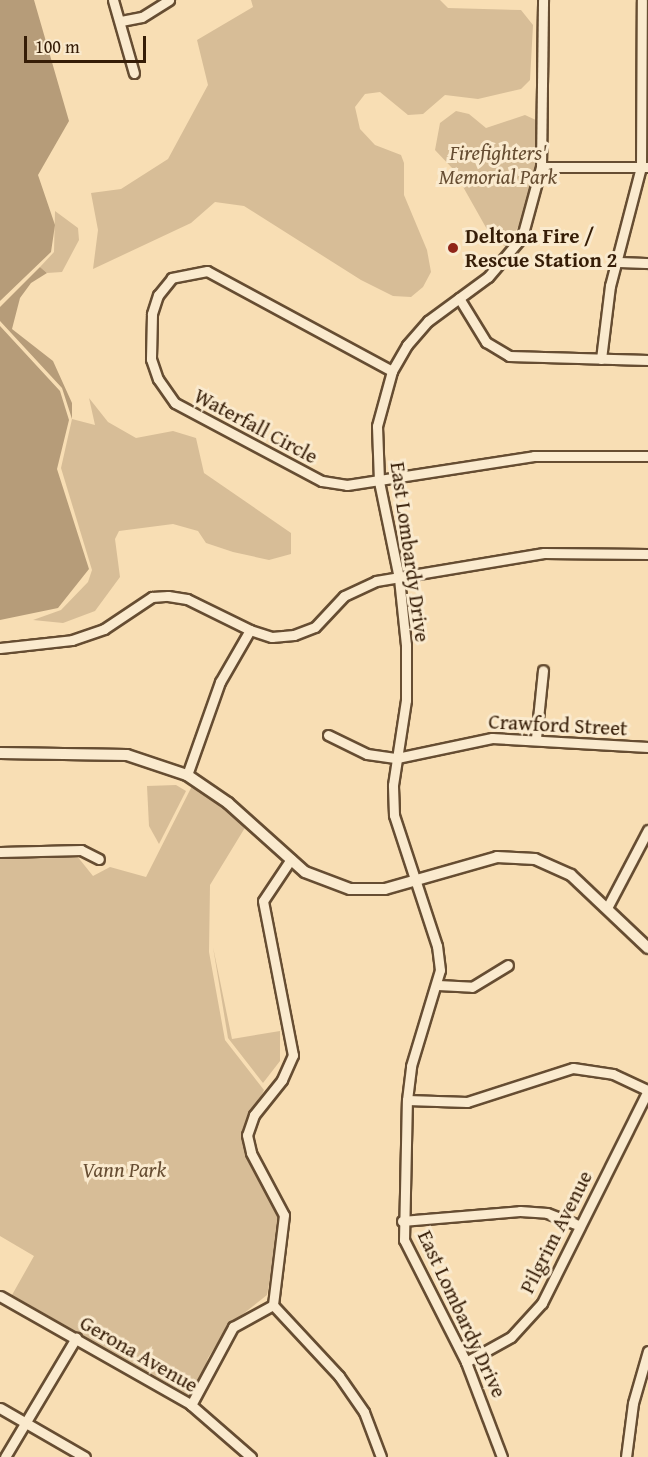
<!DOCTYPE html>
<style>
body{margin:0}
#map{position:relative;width:648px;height:1457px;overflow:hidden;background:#f8deb4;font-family:"Gentium Book Plus",serif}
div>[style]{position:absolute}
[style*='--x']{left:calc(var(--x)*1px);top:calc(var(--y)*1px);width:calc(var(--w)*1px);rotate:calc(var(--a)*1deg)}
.green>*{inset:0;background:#d7bd97}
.water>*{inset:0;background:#b69c79}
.roads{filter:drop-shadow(2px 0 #664d32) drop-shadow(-2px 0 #664d32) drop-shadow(0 2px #664d32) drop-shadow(0 -2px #664d32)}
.minor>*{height:9px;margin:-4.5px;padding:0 4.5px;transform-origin:4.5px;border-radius:4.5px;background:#faeace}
.tertiary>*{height:10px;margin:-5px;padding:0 5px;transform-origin:5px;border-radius:5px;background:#faeace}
.dots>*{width:16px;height:16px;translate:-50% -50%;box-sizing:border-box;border:3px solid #faeace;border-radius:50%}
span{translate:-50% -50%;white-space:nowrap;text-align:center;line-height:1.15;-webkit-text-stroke:6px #faeace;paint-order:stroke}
.park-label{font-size:21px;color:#664d32;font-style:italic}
.poi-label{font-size:21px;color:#361d07;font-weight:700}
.left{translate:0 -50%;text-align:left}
.street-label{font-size:21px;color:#361d07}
.scale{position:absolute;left:24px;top:36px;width:122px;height:27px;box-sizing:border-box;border:3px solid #361d07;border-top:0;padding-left:8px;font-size:18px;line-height:21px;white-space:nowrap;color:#361d07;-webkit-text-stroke:4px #faeace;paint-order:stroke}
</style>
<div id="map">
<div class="green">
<i style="clip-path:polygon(251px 0,440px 0,448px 8px,521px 10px,533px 25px,530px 80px,521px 89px,478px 99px,445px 95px,423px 114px,408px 115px,380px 92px,365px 94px,355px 107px,360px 129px,375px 145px,401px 155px,404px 163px,404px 195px,427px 250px,431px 272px,423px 287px,411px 297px,393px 296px,361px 280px,244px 206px,215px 202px,191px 223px,93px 269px,98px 230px,91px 193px,121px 189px,168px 159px,208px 85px,197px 40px,253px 7px)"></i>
<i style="clip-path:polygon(456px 111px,469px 114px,486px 128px,525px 115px,538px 121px,536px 175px,528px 209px,507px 247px,493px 240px,453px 169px,435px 150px,440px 123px)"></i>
<i style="clip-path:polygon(55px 211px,78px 228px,79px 240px,62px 272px,47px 273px,40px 267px,54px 252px)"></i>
<i style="clip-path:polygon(89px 398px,108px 422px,136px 438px,173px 431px,196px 438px,204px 473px,291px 533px,291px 554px,269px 560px,233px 552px,206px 543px,198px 531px,173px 524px,119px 531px,115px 539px,120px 577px,95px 611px,63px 623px,33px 620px,61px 610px,88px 582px,92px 570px,61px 468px,72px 419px,95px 425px)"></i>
<i style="clip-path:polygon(176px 785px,186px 791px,159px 844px,149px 826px,147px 786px)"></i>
<i style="clip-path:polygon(192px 786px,219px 802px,246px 826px,210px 885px,209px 952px,225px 1040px,264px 1090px,244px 1131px,246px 1153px,277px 1208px,279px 1228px,267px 1295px,228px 1326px,208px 1358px,198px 1389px,189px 1395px,12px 1295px,34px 1256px,0 1236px,0 857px,77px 856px,93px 876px,110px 867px,146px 877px)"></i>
<i style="clip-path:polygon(213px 947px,232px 1039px,280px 1031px,280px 1061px,263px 1083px,228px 1038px)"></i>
</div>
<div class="water">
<i style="clip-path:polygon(0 0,34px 0,69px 121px,38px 175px,55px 225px,51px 252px,0 301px)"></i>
<i style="clip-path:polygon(40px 267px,47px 273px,31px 283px,20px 298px,12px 329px,53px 361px,72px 403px,72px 419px,62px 388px,0 321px,0 307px)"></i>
<i style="clip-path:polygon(0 326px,60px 391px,69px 420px,57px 469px,89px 569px,58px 608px,0 620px)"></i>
</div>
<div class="roads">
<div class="minor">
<i style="--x:113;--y:0;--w:76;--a:74"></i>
<i style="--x:121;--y:21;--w:21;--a:-11"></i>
<i style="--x:142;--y:17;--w:32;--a:-32"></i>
<i style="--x:541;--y:167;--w:107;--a:0"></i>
<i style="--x:617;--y:262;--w:31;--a:2"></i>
<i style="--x:459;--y:298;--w:52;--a:58.5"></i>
<i style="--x:486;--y:342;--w:27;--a:31"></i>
<i style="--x:509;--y:356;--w:139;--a:1.6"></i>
<i style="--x:601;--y:359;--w:74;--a:-83"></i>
<i style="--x:610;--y:286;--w:123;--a:-75.4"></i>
<i style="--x:641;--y:167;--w:167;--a:-89.7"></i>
<i style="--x:392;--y:371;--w:210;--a:-151.6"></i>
<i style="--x:207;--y:271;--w:36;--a:169"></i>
<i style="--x:172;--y:278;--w:22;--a:129"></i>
<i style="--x:158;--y:295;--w:20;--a:108"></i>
<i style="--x:152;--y:314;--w:45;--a:91.3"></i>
<i style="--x:151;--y:359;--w:21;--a:71"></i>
<i style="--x:158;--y:379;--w:29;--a:55"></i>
<i style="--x:175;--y:403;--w:166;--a:28"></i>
<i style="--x:322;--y:481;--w:25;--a:9"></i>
<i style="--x:347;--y:485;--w:189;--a:-8.8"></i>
<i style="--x:534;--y:456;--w:114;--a:0"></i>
<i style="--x:0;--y:648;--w:72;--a:-6.3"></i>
<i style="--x:72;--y:640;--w:34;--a:-19"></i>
<i style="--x:104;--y:629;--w:58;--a:-33.7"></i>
<i style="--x:152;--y:597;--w:16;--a:-4"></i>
<i style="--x:168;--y:596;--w:19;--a:9"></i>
<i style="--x:187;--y:599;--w:70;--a:26.2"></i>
<i style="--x:250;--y:630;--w:23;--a:18"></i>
<i style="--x:272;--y:637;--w:22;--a:-5"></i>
<i style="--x:294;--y:635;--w:22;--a:-21"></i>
<i style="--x:315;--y:627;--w:42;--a:-46.9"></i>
<i style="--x:344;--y:596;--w:35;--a:-25"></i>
<i style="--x:376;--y:581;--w:170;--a:-9.5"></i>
<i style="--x:544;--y:553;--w:104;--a:0.6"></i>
<i style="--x:328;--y:735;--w:43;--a:26"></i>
<i style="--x:367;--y:754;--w:30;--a:8"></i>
<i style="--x:397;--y:758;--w:97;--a:-11.9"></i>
<i style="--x:492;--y:738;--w:156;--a:3.3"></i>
<i style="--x:536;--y:738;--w:68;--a:-84.1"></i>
<i style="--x:187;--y:775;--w:99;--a:-70.5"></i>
<i style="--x:220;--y:682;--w:60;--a:-60"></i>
<i style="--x:0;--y:852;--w:81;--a:-1.4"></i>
<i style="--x:81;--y:850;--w:20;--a:27"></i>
<i style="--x:291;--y:859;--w:50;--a:123.7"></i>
<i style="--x:263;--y:901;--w:157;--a:79"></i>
<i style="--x:293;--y:1055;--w:27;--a:114"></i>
<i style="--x:282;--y:1080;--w:45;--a:128.7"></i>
<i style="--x:254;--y:1115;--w:21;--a:109"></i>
<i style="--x:247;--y:1135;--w:18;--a:77"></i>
<i style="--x:251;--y:1153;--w:70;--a:62"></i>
<i style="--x:284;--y:1215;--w:91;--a:97"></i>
<i style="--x:273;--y:1305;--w:97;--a:47.1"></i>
<i style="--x:339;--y:1376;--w:44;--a:55.2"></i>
<i style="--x:364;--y:1412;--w:48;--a:69.3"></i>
<i style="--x:607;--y:908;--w:88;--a:-62.3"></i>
<i style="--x:438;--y:985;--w:34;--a:3"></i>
<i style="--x:472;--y:987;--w:42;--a:-31.4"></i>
<i style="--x:407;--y:1100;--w:60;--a:1.9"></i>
<i style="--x:467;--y:1102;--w:111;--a:-17.8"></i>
<i style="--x:573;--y:1068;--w:40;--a:8.5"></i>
<i style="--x:613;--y:1074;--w:38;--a:25"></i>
<i style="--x:402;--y:1221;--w:118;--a:-4.8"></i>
<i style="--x:520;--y:1211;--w:27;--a:4"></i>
<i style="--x:547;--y:1213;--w:34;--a:21"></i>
<i style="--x:0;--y:1296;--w:219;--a:29.6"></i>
<i style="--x:190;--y:1404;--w:81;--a:41"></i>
<i style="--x:466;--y:1362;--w:51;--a:-29.1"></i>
<i style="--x:511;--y:1337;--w:46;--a:-47.6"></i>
<i style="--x:542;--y:1303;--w:238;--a:-63.5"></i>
<i style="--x:191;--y:1405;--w:89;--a:-61.7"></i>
<i style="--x:233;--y:1327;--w:46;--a:-28.8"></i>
<i style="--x:0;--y:1408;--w:98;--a:30"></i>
<i style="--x:5;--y:1457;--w:139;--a:-59.2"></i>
<i style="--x:502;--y:1457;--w:102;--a:-110.8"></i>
<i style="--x:466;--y:1362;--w:137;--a:-116.9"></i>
<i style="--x:404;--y:1240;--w:140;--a:-88.8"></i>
<i style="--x:407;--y:1100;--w:34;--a:-83"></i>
<i style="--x:411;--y:1066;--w:100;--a:-73.2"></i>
<i style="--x:440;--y:970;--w:24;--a:-97"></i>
<i style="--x:437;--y:946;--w:138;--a:-108.2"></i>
<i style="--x:394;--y:815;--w:30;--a:-92"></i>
<i style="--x:393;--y:785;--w:86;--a:-81.3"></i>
<i style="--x:406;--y:700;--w:55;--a:-90"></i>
<i style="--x:406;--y:645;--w:67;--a:-96"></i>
<i style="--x:399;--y:578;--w:99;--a:-101.7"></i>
<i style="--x:379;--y:481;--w:55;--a:-92.1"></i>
<i style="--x:377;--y:426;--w:57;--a:-74.7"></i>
<i style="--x:392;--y:371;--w:30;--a:-60"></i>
<i style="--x:407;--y:345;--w:32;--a:-49"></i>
<i style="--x:428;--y:321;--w:74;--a:-36.3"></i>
<i style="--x:488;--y:277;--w:52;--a:-49.6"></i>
<i style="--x:522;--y:237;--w:73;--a:-74.8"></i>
<i style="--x:541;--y:167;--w:167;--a:-89.3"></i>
<i style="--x:626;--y:1457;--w:54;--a:-82.6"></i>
<i style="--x:633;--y:1403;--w:54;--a:-73.9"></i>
</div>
<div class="tertiary">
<i style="--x:0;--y:753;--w:127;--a:0.9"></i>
<i style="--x:127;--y:755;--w:63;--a:18.4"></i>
<i style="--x:187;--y:775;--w:50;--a:34.3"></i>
<i style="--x:228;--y:803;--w:103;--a:41.9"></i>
<i style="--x:305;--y:872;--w:48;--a:20.7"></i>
<i style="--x:350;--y:889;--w:35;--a:0"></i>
<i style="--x:385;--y:889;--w:116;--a:-15.9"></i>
<i style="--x:497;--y:857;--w:38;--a:3"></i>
<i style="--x:535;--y:859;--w:39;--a:24"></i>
<i style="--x:571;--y:875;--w:106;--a:43.5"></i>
</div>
</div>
<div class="dots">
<i style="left:453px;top:248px;background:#8f2418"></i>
</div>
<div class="park-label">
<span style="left:498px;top:165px">Firefighters'<br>Memorial Park</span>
<span style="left:124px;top:1170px">Vann Park</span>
</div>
<div class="poi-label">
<span class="left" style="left:465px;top:248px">Deltona Fire /<br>Rescue Station 2</span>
</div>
<div class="street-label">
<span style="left:256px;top:426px;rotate:28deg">Waterfall Circle</span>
<span style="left:410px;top:552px;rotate:82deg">East Lombardy Drive</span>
<span style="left:558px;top:725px;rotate:3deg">Crawford Street</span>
<span style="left:556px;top:1232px;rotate:-63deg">Pilgrim Avenue</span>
<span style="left:462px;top:1314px;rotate:65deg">East Lombardy Drive</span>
<span style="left:139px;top:1354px;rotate:30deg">Gerona Avenue</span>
</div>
<div class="scale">100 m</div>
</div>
